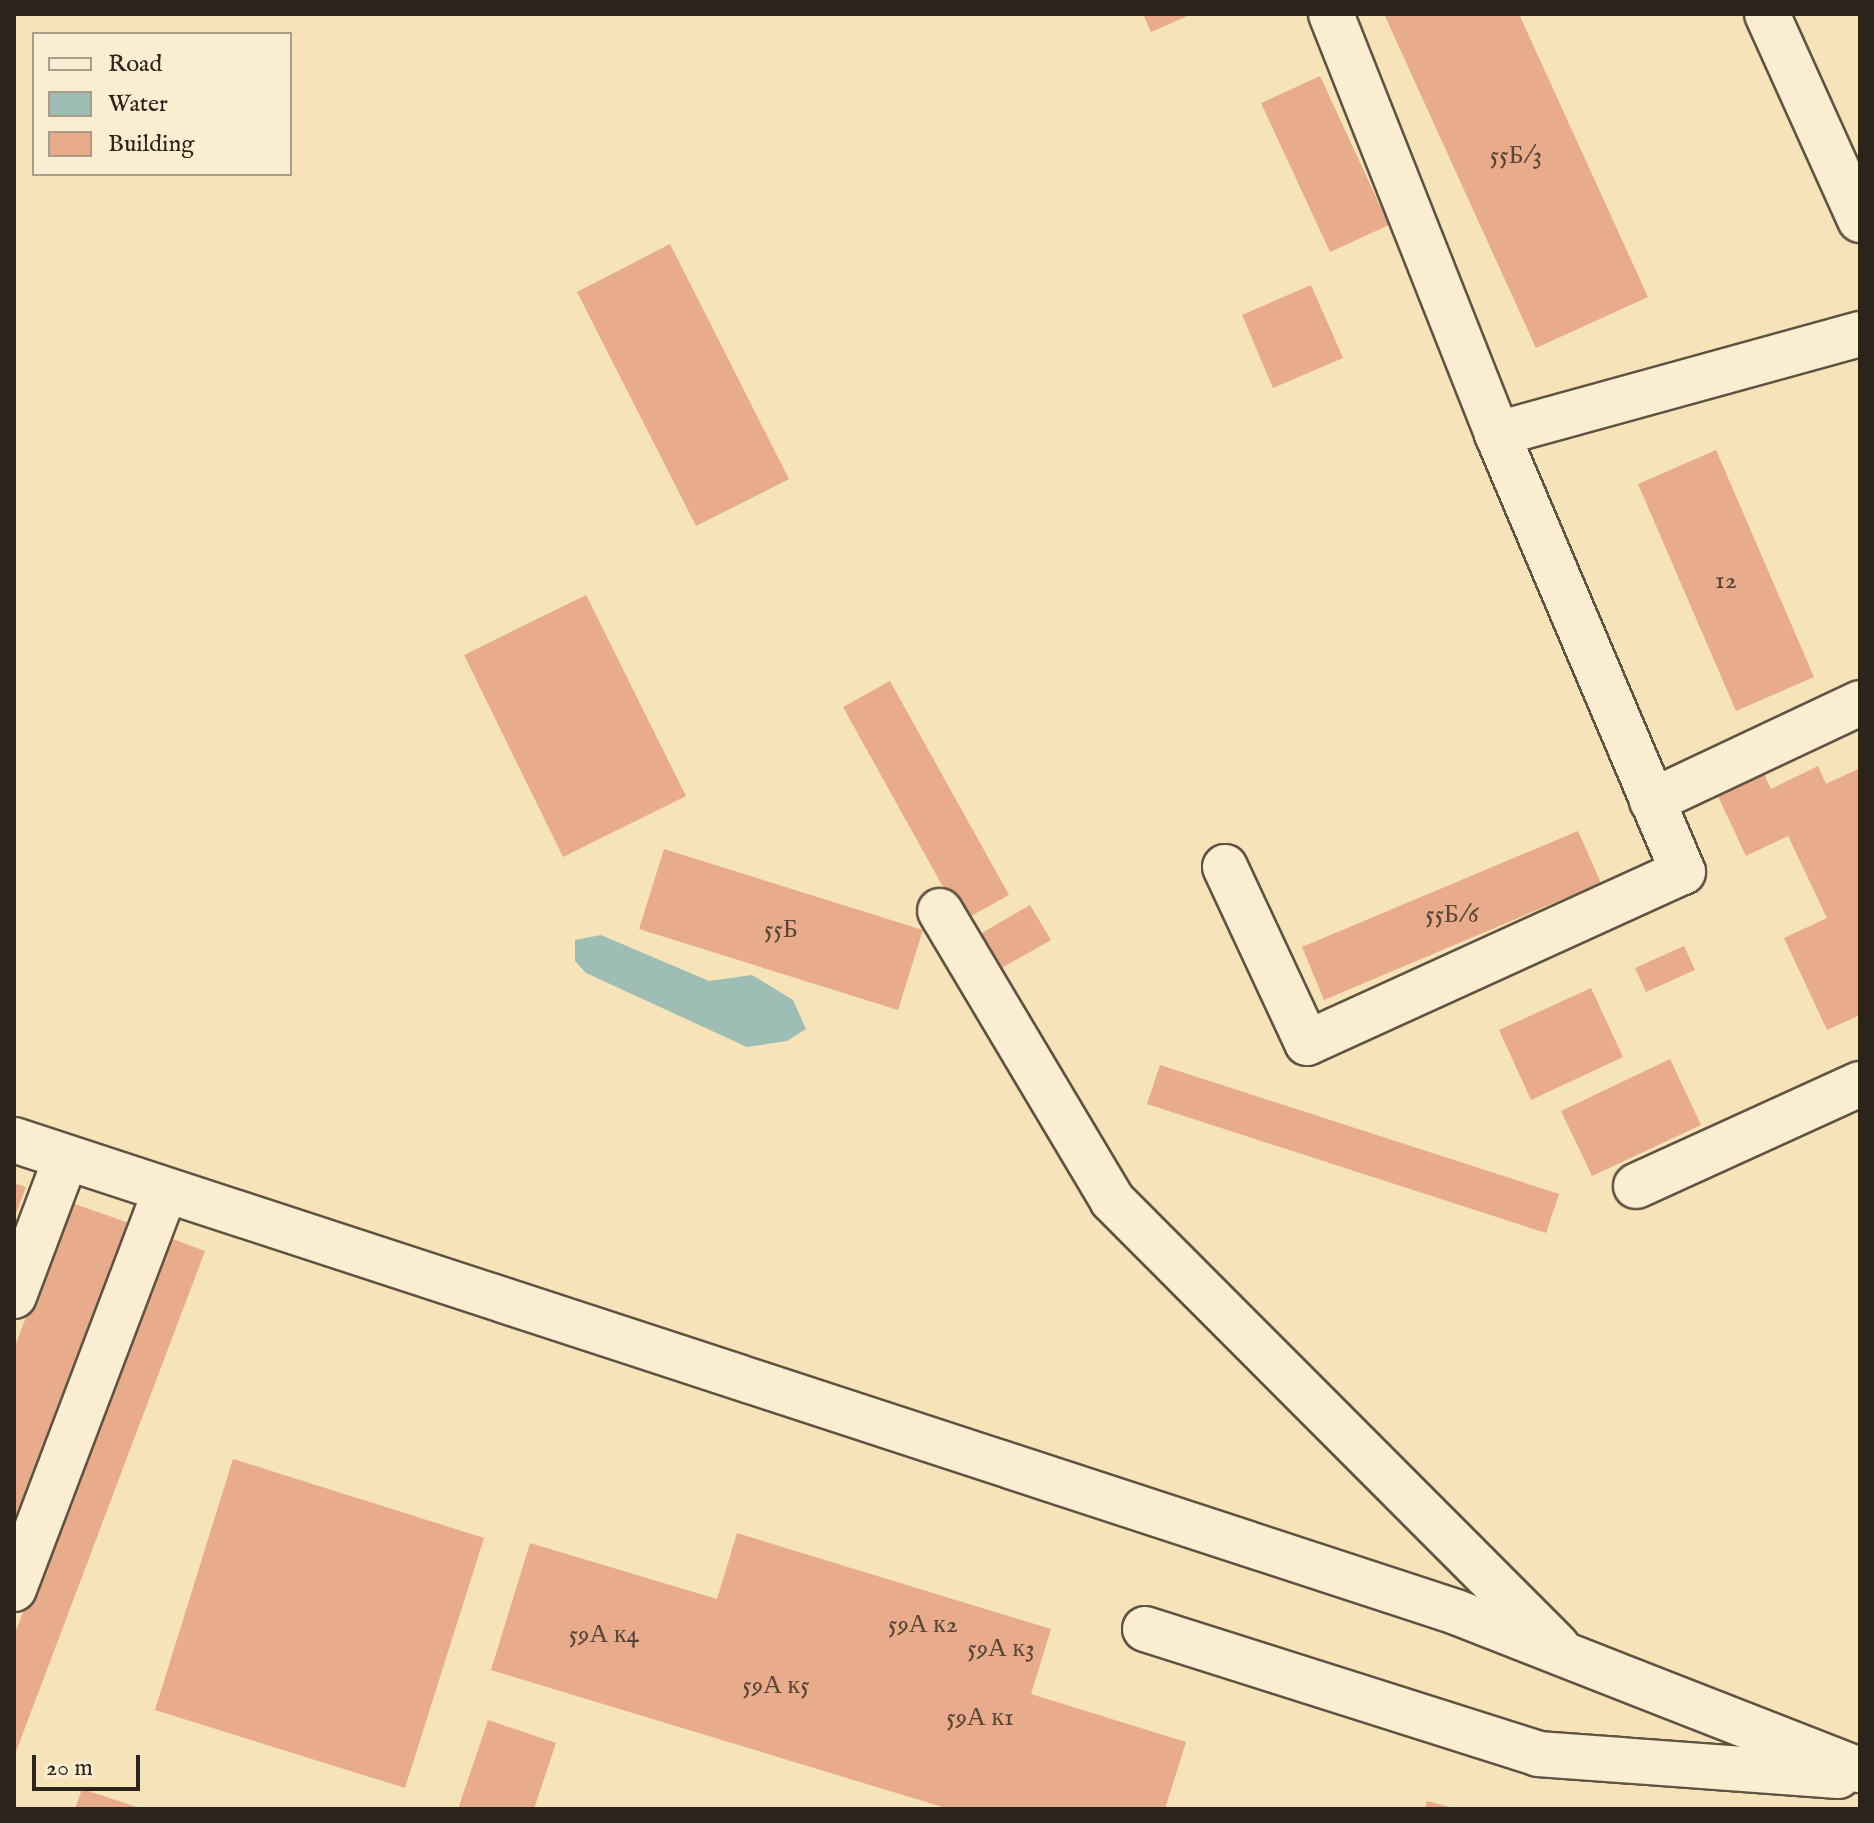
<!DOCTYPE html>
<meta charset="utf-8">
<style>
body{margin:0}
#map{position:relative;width:1874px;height:1823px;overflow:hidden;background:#f7e3ba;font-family:"IM FELL English",serif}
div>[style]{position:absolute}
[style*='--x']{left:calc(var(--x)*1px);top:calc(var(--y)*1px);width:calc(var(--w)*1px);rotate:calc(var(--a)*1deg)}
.water>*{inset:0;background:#9ebdb5}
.building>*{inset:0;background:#e8ac8d}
.roads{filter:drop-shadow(2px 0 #5f5342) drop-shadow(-2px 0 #5f5342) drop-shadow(0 2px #5f5342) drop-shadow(0 -2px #5f5342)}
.minor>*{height:44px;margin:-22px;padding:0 22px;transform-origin:22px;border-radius:22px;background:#faedd2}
span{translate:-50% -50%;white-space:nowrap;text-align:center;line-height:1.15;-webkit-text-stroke:8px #faedd2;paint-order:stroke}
.number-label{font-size:26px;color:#5b4537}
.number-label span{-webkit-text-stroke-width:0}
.frame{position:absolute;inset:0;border:16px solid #2c231a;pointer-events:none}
.legend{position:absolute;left:32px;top:32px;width:260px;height:144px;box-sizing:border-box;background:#faedd2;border:2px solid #a89c88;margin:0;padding:10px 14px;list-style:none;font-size:24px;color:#2c231a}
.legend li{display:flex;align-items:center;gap:16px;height:40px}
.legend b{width:40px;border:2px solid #a89c88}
.scale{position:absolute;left:32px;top:1755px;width:108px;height:36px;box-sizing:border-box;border:4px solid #2c231a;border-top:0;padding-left:10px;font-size:24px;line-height:28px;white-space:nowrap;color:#2c231a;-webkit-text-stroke:6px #faedd2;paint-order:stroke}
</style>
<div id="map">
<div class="water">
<i style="clip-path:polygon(601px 935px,709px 981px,752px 975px,793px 1000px,806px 1029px,787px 1041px,747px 1047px,586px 973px,575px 961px,575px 940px)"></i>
</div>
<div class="building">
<i style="clip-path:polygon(1143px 14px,1192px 14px,1151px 32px)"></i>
<i style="clip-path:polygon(1384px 14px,1519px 14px,1648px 297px,1536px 348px)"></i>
<i style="clip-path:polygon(1320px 76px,1389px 225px,1330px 252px,1261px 103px)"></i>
<i style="clip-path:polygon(670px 244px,789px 479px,696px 526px,577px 292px)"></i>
<i style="clip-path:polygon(1311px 285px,1343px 358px,1273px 388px,1242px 315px)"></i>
<i style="clip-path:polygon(1716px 450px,1814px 677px,1736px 711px,1638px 484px)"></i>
<i style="clip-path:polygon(586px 595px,686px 796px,563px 857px,464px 655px)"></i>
<i style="clip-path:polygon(890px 681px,1009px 895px,962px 921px,843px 707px)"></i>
<i style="clip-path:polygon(1818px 766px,1826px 784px,1860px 768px,1860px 1015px,1827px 1030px,1784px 938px,1827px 918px,1788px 836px,1746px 856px,1716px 792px,1762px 770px,1771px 789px)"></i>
<i style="clip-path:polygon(1578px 831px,1601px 883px,1324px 1000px,1302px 947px)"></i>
<i style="clip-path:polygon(664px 849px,923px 930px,898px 1010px,639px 929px)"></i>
<i style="clip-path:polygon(1030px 905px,1051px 940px,993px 973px,973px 938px)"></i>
<i style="clip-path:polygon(1684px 946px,1695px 970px,1646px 992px,1635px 968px)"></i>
<i style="clip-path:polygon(1591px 988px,1623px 1057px,1531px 1100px,1499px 1030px)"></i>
<i style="clip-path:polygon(1670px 1059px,1701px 1125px,1592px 1176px,1561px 1111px)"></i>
<i style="clip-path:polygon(1160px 1065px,1559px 1194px,1546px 1233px,1147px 1104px)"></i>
<i style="clip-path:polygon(14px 1183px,26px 1187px,14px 1219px)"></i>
<i style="clip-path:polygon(69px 1202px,132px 1224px,14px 1539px,14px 1349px)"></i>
<i style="clip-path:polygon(165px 1236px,205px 1251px,14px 1757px,14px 1636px)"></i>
<i style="clip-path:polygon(233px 1459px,484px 1538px,405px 1788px,155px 1710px)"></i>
<i style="clip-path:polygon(737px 1533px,1051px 1629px,1031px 1694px,1186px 1742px,1165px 1809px,949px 1809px,491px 1670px,530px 1543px,717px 1599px)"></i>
<i style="clip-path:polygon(488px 1720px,556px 1743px,534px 1809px,458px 1809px)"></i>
<i style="clip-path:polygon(82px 1789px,140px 1808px,139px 1809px,75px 1809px)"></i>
<i style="clip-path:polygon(1427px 1801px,1454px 1808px,1454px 1809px,1425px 1809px)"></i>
</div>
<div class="roads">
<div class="minor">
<i style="--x:1331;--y:14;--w:452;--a:68.4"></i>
<i style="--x:1767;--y:14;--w:226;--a:65.7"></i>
<i style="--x:1652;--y:801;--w:230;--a:-25.2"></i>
<i style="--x:1225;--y:867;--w:194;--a:65"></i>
<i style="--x:1307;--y:1043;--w:413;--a:-24.5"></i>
<i style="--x:1683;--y:872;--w:476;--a:-113"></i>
<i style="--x:1497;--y:434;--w:377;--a:-15.4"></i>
<i style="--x:940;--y:911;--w:336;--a:59.2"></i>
<i style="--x:1112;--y:1200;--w:630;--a:45.06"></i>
<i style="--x:14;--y:1140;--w:1517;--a:18.12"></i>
<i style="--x:1456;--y:1612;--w:434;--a:21.4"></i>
<i style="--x:1636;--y:1186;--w:246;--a:-24.5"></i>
<i style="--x:14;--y:1296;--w:147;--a:-69.4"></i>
<i style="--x:14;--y:1589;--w:425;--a:-69.2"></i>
<i style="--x:1145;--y:1629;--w:412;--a:17.6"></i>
<i style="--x:1538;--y:1754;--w:301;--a:4.2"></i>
</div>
</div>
<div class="number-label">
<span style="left:1516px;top:156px">55Б/3</span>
<span style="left:1726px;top:581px">12</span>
<span style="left:1452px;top:915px">55Б/6</span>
<span style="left:781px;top:930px">55Б</span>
<span style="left:923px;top:1625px">59А к2</span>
<span style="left:604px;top:1635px">59А к4</span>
<span style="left:1001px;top:1649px">59А к3</span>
<span style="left:776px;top:1686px">59А к5</span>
<span style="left:980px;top:1718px">59А к1</span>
</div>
<div class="frame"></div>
<ul class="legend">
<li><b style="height:10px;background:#faedd2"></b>Road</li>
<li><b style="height:22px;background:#9ebdb5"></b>Water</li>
<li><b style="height:22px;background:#e8ac8d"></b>Building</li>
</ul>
<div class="scale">20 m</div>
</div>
